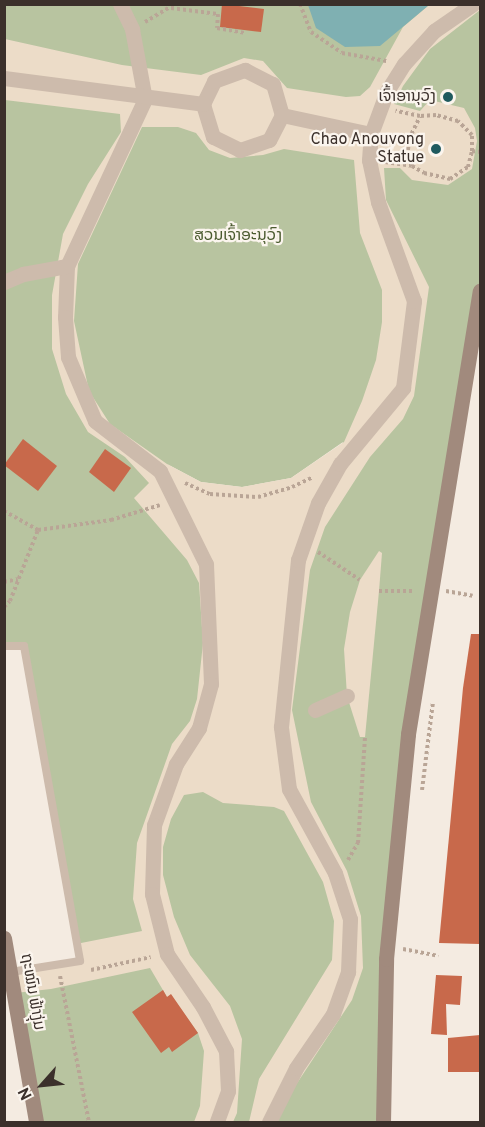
<!DOCTYPE html>
<meta charset="utf-8">
<style>
body{margin:0}
#map{position:relative;width:485px;height:1127px;overflow:hidden;background:#f4ebe1;font-family:Overpass,"Noto Sans Lao",sans-serif}
div>[style]{position:absolute}
[style*='--x']{left:calc(var(--x)*1px);top:calc(var(--y)*1px);width:calc(var(--w)*1px);rotate:calc(var(--a)*1deg)}
.green>*{inset:0;background:#b8c4a0}
.plaza>*{inset:0;background:#ecdcc8}
.water>*{inset:0;background:#7fb0b2}
.building>*{inset:0;background:#c8694b}
.path>*{height:4px;margin-top:-2px;transform-origin:0;background:repeating-linear-gradient(90deg,#b9a596 0 3px,transparent 0 6px)}
.lane>*{height:8px;margin:-4px;padding:0 4px;transform-origin:4px;border-radius:4px;background:#cdbbac}
.street>*{height:15px;margin:-7.5px;padding:0 7.5px;transform-origin:7.5px;border-radius:7.5px;background:#cdbbac}
.secondary>*{height:15px;margin:-7.5px;padding:0 7.5px;transform-origin:7.5px;border-radius:7.5px;background:#a18a7d}
.dots>*{width:16px;height:16px;translate:-50% -50%;box-sizing:border-box;border:3px solid #fbf5ee;border-radius:50%}
span{translate:-50% -50%;white-space:nowrap;text-align:center;line-height:1.15;-webkit-text-stroke:4.5px #fbf5ee;paint-order:stroke}
.poi-label{font-size:16px;color:#3b302b}
.right{translate:-100% -50%;text-align:right}
.park-label{font-size:16px;color:#4a5a2e}
.street-label{font-size:16px;color:#3b302b}
.frame{position:absolute;inset:0;border:6px solid #3b302b;pointer-events:none}
.north{position:absolute;left:12px;top:1055px;width:60px;height:60px;-webkit-text-stroke:4px #fbf5ee;paint-order:stroke;rotate:243deg;font-size:16px;font-weight:700;line-height:24px;text-align:center;color:#3b302b}
.north::after{content:'';display:block;margin:auto;width:21px;height:27px;background:#3b302b;clip-path:polygon(50% 0,100% 100%,50% 72%,0 100%)}
</style>
<div id="map">
<div class="green">
<i style="clip-path:polygon(evenodd,5px 5px,480px 5px,480px 291px,408px 734px,383px 1122px,36px 1122px,11px 972px,79px 961px,24px 646px,5px 646px,5px 5px,343px 442px,298px 560px,167px 464px,201px 482px,242px 487px,291px 478px,343px 442px)"></i>
</div>
<div class="plaza">
<i style="clip-path:polygon(evenodd,429px 5px,480px 5px,480px 10px,430px 49px,403px 86px,394px 104px,420px 111px,430px 100px,464px 108px,475px 128px,477px 141px,472px 169px,448px 185px,412px 180px,400px 168px,384px 168px,386px 200px,429px 287px,414px 396px,403px 419px,370px 457px,325px 527px,310px 570px,292px 710px,311px 802px,347px 871px,361px 916px,363px 968px,352px 1000px,278px 1112px,275px 1122px,249px 1122px,259px 1079px,332px 960px,334px 921px,323px 882px,284px 811px,274px 807px,223px 803px,203px 792px,184px 795px,171px 819px,163px 847px,163px 875px,174px 917px,190px 955px,230px 1006px,242px 1039px,237px 1113px,233px 1122px,194px 1122px,200px 1106px,204px 1051px,198px 1033px,171px 995px,167px 997px,150px 968px,51px 989px,15px 993px,11px 972px,79px 961px,76px 944px,142px 931px,133px 899px,137px 843px,172px 744px,190px 721px,197px 699px,203px 643px,199px 583px,187px 560px,134px 498px,149px 483px,125px 457px,88px 432px,66px 394px,52px 349px,52px 295px,63px 234px,88px 184px,121px 132px,120px 114px,5px 100px,5px 39px,122px 65px,201px 75px,244px 58px,263px 61px,287px 88px,346px 97px,360px 96px,370px 87px,403px 27px,429px 5px,142px 127px,178px 127px,196px 133px,209px 150px,230px 158px,263px 155px,284px 149px,354px 160px,360px 233px,382px 290px,382px 322px,376px 360px,362px 401px,344px 442px,291px 478px,242px 487px,201px 482px,167px 464px,110px 424px,89px 391px,74px 321px,78px 264px,142px 127px)"></i>
<i style="clip-path:polygon(379px 551px,382px 553px,379px 591px,365px 737px,360px 737px,347px 696px,344px 649px,350px 612px,360px 580px)"></i>
</div>
<div class="water">
<i style="clip-path:polygon(308px 5px,308px 4px,429px 5px,380px 46px,345px 47px,316px 28px)"></i>
</div>
<div class="building">
<i style="clip-path:polygon(222px 4px,264px 9px,261px 32px,220px 27px)"></i>
<i style="clip-path:polygon(23px 439px,57px 466px,38px 491px,4px 465px)"></i>
<i style="clip-path:polygon(105px 449px,131px 468px,114px 492px,89px 472px)"></i>
<i style="clip-path:polygon(471px 634px,480px 634px,480px 944px,439px 943px,463px 688px)"></i>
<i style="clip-path:polygon(436px 975px,462px 976px,460px 1005px,446px 1004px,447px 1035px,431px 1034px)"></i>
<i style="clip-path:polygon(163px 990px,167px 997px,171px 994px,198px 1033px,172px 1052px,169px 1047px,161px 1053px,132px 1012px)"></i>
<i style="clip-path:polygon(480px 1035px,479px 1072px,448px 1072px,448px 1038px)"></i>
</div>
<div class="path">
<i style="--x:300;--y:4;--w:30;--a:69"></i>
<i style="--x:311;--y:32;--w:37;--a:34"></i>
<i style="--x:342;--y:53;--w:45;--a:10.3"></i>
<i style="--x:171;--y:8;--w:47;--a:7.3"></i>
<i style="--x:218;--y:14;--w:14;--a:94"></i>
<i style="--x:217;--y:28;--w:28;--a:10"></i>
<i style="--x:145;--y:22;--w:35;--a:-31"></i>
<i style="--x:386;--y:136;--w:23;--a:7"></i>
<i style="--x:472;--y:151;--w:8;--a:7"></i>
<i style="--x:385;--y:162;--w:27;--a:8"></i>
<i style="--x:412;--y:166;--w:14;--a:30"></i>
<i style="--x:424;--y:173;--w:27;--a:13"></i>
<i style="--x:450;--y:179;--w:22;--a:-34"></i>
<i style="--x:468;--y:167;--w:16;--a:-76"></i>
<i style="--x:472;--y:151;--w:16;--a:-90"></i>
<i style="--x:472;--y:135;--w:20;--a:-135"></i>
<i style="--x:458;--y:121;--w:23;--a:-165"></i>
<i style="--x:436;--y:115;--w:16;--a:176"></i>
<i style="--x:420;--y:116;--w:25;--a:-168"></i>
<i style="--x:412;--y:166;--w:16;--a:-104"></i>
<i style="--x:408;--y:150;--w:11;--a:-85"></i>
<i style="--x:409;--y:139;--w:25;--a:-64"></i>
<i style="--x:185;--y:483;--w:27;--a:24"></i>
<i style="--x:210;--y:494;--w:48;--a:3.6"></i>
<i style="--x:258;--y:497;--w:35;--a:-16"></i>
<i style="--x:292;--y:487;--w:23;--a:-25"></i>
<i style="--x:4;--y:511;--w:39;--a:29"></i>
<i style="--x:318;--y:552;--w:50;--a:33.7"></i>
<i style="--x:4;--y:582;--w:14;--a:-12"></i>
<i style="--x:379;--y:591;--w:35;--a:0"></i>
<i style="--x:446;--y:591;--w:27;--a:10"></i>
<i style="--x:4;--y:607;--w:8;--a:-45"></i>
<i style="--x:10;--y:601;--w:76;--a:-68.5"></i>
<i style="--x:38;--y:530;--w:74;--a:-7.8"></i>
<i style="--x:111;--y:520;--w:51;--a:-17"></i>
<i style="--x:422;--y:790;--w:89;--a:-82.9"></i>
<i style="--x:348;--y:860;--w:20;--a:-60"></i>
<i style="--x:358;--y:843;--w:106;--a:-86.2"></i>
<i style="--x:403;--y:949;--w:36;--a:11"></i>
<i style="--x:91;--y:970;--w:61;--a:-12.2"></i>
<i style="--x:60;--y:976;--w:149;--a:78.8"></i>
</div>
<div class="lane">
<i style="--x:4;--y:646;--w:20;--a:0"></i>
<i style="--x:24;--y:646;--w:320;--a:79.9"></i>
<i style="--x:80;--y:961;--w:70;--a:170.9"></i>
</div>
<div class="street">
<i style="--x:120;--y:4;--w:28;--a:64"></i>
<i style="--x:132;--y:29;--w:71;--a:79.5"></i>
<i style="--x:145;--y:99;--w:184;--a:115"></i>
<i style="--x:67;--y:266;--w:51;--a:92.2"></i>
<i style="--x:65;--y:317;--w:40;--a:85.7"></i>
<i style="--x:68;--y:357;--w:69;--a:67.1"></i>
<i style="--x:95;--y:421;--w:82;--a:37.6"></i>
<i style="--x:160;--y:471;--w:104;--a:63.7"></i>
<i style="--x:206;--y:564;--w:120;--a:87.6"></i>
<i style="--x:211;--y:684;--w:46;--a:105.3"></i>
<i style="--x:199;--y:728;--w:43;--a:122.6"></i>
<i style="--x:176;--y:764;--w:65;--a:109.8"></i>
<i style="--x:154;--y:825;--w:69;--a:91.7"></i>
<i style="--x:152;--y:894;--w:62;--a:76"></i>
<i style="--x:167;--y:954;--w:64;--a:55.8"></i>
<i style="--x:203;--y:1007;--w:50;--a:62.4"></i>
<i style="--x:226;--y:1051;--w:40;--a:87.1"></i>
<i style="--x:228;--y:1091;--w:33;--a:110"></i>
<i style="--x:245;--y:70;--w:31;--a:27"></i>
<i style="--x:273;--y:84;--w:32;--a:74"></i>
<i style="--x:282;--y:115;--w:28;--a:117"></i>
<i style="--x:269;--y:140;--w:31;--a:161"></i>
<i style="--x:240;--y:150;--w:30;--a:-154"></i>
<i style="--x:213;--y:137;--w:34;--a:-107"></i>
<i style="--x:203;--y:104;--w:25;--a:-64"></i>
<i style="--x:214;--y:81;--w:33;--a:-20"></i>
<i style="--x:4;--y:78;--w:201;--a:7.4"></i>
<i style="--x:282;--y:115;--w:91;--a:12.1"></i>
<i style="--x:4;--y:282;--w:21;--a:-23"></i>
<i style="--x:23;--y:274;--w:45;--a:-10.3"></i>
<i style="--x:315;--y:710;--w:35;--a:-24"></i>
<i style="--x:269;--y:1122;--w:60;--a:-63.4"></i>
<i style="--x:296;--y:1068;--w:65;--a:-55.6"></i>
<i style="--x:333;--y:1014;--w:45;--a:-70.3"></i>
<i style="--x:348;--y:972;--w:53;--a:-87.8"></i>
<i style="--x:350;--y:919;--w:48;--a:-108.1"></i>
<i style="--x:335;--y:873;--w:96;--a:-118.7"></i>
<i style="--x:289;--y:789;--w:63;--a:-97.4"></i>
<i style="--x:281;--y:727;--w:168;--a:-84.2"></i>
<i style="--x:298;--y:560;--w:60;--a:-70.7"></i>
<i style="--x:318;--y:503;--w:45;--a:-60.6"></i>
<i style="--x:340;--y:464;--w:99;--a:-50.3"></i>
<i style="--x:403;--y:388;--w:88;--a:-82.8"></i>
<i style="--x:414;--y:301;--w:105;--a:-110"></i>
<i style="--x:378;--y:202;--w:43;--a:-102.1"></i>
<i style="--x:369;--y:160;--w:26;--a:-86"></i>
<i style="--x:371;--y:134;--w:46;--a:-69.6"></i>
<i style="--x:387;--y:91;--w:32;--a:-58"></i>
<i style="--x:404;--y:64;--w:45;--a:-47.7"></i>
<i style="--x:434;--y:31;--w:47;--a:-34.7"></i>
</div>
<div class="secondary">
<i style="--x:4;--y:938;--w:187;--a:80.1"></i>
<i style="--x:383;--y:1122;--w:163;--a:-88.9"></i>
<i style="--x:386;--y:959;--w:226;--a:-84.4"></i>
<i style="--x:408;--y:734;--w:449;--a:-80.8"></i>
</div>
<div class="dots">
<i style="left:448px;top:97px;background:#1f5a5e"></i>
<i style="left:436px;top:149px;background:#1f5a5e"></i>
</div>
<div class="poi-label">
<span class="right" style="left:436px;top:97px">ເຈົ້າອານຸວົງ</span>
<span class="right" style="left:424px;top:149px">Chao Anouvong<br>Statue</span>
</div>
<div class="park-label">
<span style="left:238px;top:236px">ສວນເຈົ້າອະນຸວົງ</span>
</div>
<div class="street-label">
<span style="left:32px;top:992px;rotate:80deg">ຖະໝົນ ຟ້າງຸ່ມ</span>
</div>
<div class="frame"></div>
<div class="north">N</div>
</div>
